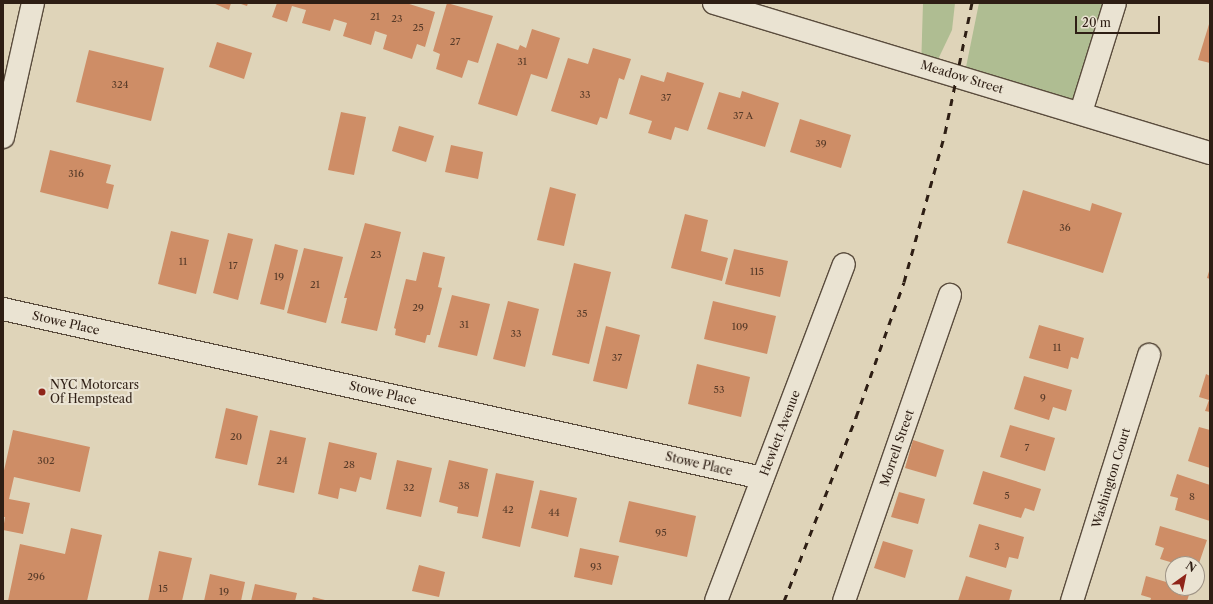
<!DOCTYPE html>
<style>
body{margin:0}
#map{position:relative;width:1213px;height:604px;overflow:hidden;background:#dfd4b9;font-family:"Libre Caslon Text",serif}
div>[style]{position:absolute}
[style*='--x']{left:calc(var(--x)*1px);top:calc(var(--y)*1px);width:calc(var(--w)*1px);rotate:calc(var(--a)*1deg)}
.green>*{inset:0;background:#afbd92}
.building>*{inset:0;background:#ce8d66}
.roads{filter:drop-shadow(1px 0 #5a4c3d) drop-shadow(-1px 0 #5a4c3d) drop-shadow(0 1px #5a4c3d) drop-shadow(0 -1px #5a4c3d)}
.minor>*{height:22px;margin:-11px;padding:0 11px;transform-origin:11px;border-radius:11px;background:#eae3d2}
.tertiary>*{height:22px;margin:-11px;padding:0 11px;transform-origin:11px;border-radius:11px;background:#eae3d2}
.rail>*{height:3px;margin-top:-1.5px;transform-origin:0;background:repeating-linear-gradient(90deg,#2e1e14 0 7px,transparent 0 14px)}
.dots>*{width:11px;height:11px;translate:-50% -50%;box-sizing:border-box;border:2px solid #eae3d2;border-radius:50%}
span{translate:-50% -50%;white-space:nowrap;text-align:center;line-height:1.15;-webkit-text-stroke:4px #eae3d2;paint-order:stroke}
.number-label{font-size:10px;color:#563a28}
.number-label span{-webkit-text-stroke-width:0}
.street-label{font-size:12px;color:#2e1e14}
.poi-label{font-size:12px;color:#2e1e14}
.left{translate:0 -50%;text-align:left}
.frame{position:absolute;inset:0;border:4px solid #2e1e14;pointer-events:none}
.north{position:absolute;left:1165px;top:556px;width:40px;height:40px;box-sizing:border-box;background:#eae3d2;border:1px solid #9f9486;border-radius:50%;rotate:33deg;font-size:11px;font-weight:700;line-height:16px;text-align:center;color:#2e1e14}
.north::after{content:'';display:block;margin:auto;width:14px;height:18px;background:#8f2418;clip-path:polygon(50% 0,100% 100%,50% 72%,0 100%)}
.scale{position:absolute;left:1075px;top:16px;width:85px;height:18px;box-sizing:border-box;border:2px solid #2e1e14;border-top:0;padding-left:5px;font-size:12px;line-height:14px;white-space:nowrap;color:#2e1e14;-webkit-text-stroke:3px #eae3d2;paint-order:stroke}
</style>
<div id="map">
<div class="green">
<i style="clip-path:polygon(923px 3px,955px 3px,952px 30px,932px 72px,921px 69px)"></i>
<i style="clip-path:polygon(979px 3px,1115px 3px,1081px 114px,963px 82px)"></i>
</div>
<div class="building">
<i style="clip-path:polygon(213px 3px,231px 3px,229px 10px)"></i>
<i style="clip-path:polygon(238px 3px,248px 3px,247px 6px)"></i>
<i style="clip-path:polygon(277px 3px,406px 3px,435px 12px,425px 47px,417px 44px,412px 59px,383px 49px,387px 35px,375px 31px,371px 45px,343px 36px,347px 23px,334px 19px,330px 31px,302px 23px,306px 10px,292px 6px,287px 22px,272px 17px)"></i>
<i style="clip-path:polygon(447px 3px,493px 16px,478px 63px,468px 60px,462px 78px,436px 69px,440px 54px,433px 51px)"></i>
<i style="clip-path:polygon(1210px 21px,1210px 63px,1198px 60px)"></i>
<i style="clip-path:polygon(532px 29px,560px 38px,547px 79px,531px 74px,517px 116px,478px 104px,497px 43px,518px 50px,520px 45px,526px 48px)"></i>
<i style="clip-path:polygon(217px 42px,252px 53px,244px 79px,209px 67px)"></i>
<i style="clip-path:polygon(593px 48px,631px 59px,624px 80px,619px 78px,607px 119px,600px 117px,597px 125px,551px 111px,568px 58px,588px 64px)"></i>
<i style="clip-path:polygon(89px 50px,164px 68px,151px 121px,76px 102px)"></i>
<i style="clip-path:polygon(667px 72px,704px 83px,688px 131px,675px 127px,671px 140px,648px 133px,652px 121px,629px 114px,641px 75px,664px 82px)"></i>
<i style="clip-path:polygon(742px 91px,779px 103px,765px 147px,707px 129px,719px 92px,740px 98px)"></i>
<i style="clip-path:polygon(341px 112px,366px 117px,354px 175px,328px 170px)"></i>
<i style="clip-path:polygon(800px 119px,851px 135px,841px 168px,790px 152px)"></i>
<i style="clip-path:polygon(399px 126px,434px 136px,426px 162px,392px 151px)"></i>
<i style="clip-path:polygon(451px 145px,483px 152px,478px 179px,445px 172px)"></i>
<i style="clip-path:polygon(50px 150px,111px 165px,106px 183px,114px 185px,108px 209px,40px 192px)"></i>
<i style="clip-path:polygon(550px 187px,576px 194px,564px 246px,537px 240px)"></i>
<i style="clip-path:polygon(1023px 190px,1090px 211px,1092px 203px,1122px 213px,1103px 273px,1007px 243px)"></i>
<i style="clip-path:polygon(685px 214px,708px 220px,701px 251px,728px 258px,722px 281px,671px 268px)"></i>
<i style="clip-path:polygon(365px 223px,401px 232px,377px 331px,341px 323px,347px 298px,344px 298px)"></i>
<i style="clip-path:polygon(171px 231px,209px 240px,196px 294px,158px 284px)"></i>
<i style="clip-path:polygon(228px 233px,253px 239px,238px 300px,213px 293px)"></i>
<i style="clip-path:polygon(275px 244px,298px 250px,284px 310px,260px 304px)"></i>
<i style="clip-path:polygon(304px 248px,343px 257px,326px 323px,287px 313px)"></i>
<i style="clip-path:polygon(734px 249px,788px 261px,780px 297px,725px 284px)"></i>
<i style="clip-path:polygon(423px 252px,445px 257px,438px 287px,442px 288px,430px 335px,427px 335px,425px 343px,395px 335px,396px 329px,394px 328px,406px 279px,416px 281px)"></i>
<i style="clip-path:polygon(574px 263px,611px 272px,589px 364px,552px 355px)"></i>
<i style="clip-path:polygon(1210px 268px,1210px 279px,1207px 278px)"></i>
<i style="clip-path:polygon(452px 295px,490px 304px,477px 356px,438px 347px)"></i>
<i style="clip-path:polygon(508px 301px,539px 309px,525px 367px,493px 359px)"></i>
<i style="clip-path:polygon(713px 301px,776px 316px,767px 354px,704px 339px)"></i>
<i style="clip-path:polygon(1039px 325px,1084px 338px,1078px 359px,1071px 357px,1068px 369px,1029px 358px)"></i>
<i style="clip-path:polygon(606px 326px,640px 335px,627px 389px,593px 381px)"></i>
<i style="clip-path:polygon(697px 364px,750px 377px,741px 417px,688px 404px)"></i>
<i style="clip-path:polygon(1206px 374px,1210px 376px,1210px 412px,1205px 411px,1209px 400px,1199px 397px)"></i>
<i style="clip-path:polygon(1024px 376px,1072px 390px,1066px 411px,1053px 407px,1049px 420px,1014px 409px)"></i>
<i style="clip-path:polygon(226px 408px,258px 416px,247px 465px,215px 458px)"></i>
<i style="clip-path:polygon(1010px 425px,1055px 438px,1045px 471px,1000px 457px)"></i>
<i style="clip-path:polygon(1199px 427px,1210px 430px,1210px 468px,1188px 461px)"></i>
<i style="clip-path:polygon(13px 430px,90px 447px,80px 492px,14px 477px,9px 499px,30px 503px,23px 534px,3px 530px,5px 517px,3px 517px,3px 475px)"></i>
<i style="clip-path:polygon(270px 430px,306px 438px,294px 493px,258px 485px)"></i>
<i style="clip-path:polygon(913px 440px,944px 450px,936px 477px,905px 468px)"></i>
<i style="clip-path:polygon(329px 442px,377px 453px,371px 480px,360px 477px,356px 492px,340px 488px,338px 499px,318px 494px)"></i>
<i style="clip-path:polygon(397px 460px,432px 468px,421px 517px,386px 509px)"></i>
<i style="clip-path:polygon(449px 460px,488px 469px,478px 517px,457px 513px,458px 507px,439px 502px)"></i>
<i style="clip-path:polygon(983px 471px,1041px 489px,1034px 511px,1025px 508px,1021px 518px,973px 504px)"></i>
<i style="clip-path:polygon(496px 473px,534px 481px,520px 547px,482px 538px)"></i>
<i style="clip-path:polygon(1177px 474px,1210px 485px,1210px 521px,1175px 510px,1178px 498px,1170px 496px)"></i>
<i style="clip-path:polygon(540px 490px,577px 498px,568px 537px,531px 528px)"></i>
<i style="clip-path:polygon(899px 492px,925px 499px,918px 524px,891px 517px)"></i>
<i style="clip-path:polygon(629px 501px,696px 516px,687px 557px,619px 542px)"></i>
<i style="clip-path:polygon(979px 524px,1024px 537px,1018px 559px,1009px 557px,1006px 568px,969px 557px)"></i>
<i style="clip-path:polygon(1160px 526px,1207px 540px,1197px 569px,1197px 564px,1177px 564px,1160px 559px,1164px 548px,1155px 545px)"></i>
<i style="clip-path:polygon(71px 528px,102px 535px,87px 601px,8px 601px,20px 544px,65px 554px)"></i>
<i style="clip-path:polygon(883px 541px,913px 550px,905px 578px,874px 568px)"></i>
<i style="clip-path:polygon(580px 548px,619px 556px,612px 585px,574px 577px)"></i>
<i style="clip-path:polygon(159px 551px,192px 558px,182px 601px,148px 601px)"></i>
<i style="clip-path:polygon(419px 565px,445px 572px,439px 597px,412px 591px)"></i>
<i style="clip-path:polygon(210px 574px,245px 582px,241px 601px,204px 601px)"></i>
<i style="clip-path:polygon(966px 576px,1012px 590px,1009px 601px,958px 601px)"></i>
<i style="clip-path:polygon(1146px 576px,1173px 584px,1173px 588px,1191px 589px,1187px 601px,1150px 601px,1151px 598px,1141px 595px)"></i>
<i style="clip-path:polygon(255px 584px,297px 593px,295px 601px,251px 601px)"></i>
<i style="clip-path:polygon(313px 597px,325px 600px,325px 601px,312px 601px)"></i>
</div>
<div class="roads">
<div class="minor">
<i style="--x:1081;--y:112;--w:114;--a:-72.7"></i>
<i style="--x:3;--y:137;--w:137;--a:-77.4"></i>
<i style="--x:3;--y:309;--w:778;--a:12.55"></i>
<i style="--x:716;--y:601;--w:360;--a:-69.2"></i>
<i style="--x:844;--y:601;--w:324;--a:-70.9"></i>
<i style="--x:1072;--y:601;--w:258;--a:-72.6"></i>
</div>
<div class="tertiary">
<i style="--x:714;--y:3;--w:518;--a:16.83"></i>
</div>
</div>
<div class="rail">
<i style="--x:784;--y:601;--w:198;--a:-68.6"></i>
<i style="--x:856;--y:417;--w:143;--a:-70.4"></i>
<i style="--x:904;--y:282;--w:155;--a:-74.6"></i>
<i style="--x:945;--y:133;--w:133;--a:-78.3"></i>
</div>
<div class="dots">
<i style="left:42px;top:392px;background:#8f2418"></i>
</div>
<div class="number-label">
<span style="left:375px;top:17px">21</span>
<span style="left:397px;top:19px">23</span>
<span style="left:418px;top:28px">25</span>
<span style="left:455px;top:42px">27</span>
<span style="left:522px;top:62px">31</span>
<span style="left:120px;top:85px">324</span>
<span style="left:585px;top:95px">33</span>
<span style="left:666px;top:98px">37</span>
<span style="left:743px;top:116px">37 A</span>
<span style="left:821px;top:144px">39</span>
<span style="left:76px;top:174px">316</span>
<span style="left:1065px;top:228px">36</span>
<span style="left:376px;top:255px">23</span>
<span style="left:183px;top:262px">11</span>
<span style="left:233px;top:266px">17</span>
<span style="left:757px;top:272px">115</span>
<span style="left:279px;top:277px">19</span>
<span style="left:315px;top:285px">21</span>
<span style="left:418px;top:308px">29</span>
<span style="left:582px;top:314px">35</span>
<span style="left:464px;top:325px">31</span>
<span style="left:740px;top:327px">109</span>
<span style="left:516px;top:334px">33</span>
<span style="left:1057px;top:348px">11</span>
<span style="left:617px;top:358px">37</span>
<span style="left:719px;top:390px">53</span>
<span style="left:1043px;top:398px">9</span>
<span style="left:236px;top:437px">20</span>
<span style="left:1027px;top:448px">7</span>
<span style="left:46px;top:461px">302</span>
<span style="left:282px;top:461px">24</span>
<span style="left:349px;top:465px">28</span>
<span style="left:464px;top:486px">38</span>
<span style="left:409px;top:488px">32</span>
<span style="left:1007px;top:496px">5</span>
<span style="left:1192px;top:497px">8</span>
<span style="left:508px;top:510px">42</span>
<span style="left:554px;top:513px">44</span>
<span style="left:661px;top:533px">95</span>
<span style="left:997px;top:547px">3</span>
<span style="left:596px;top:567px">93</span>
<span style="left:36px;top:577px">296</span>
<span style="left:163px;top:589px">15</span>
<span style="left:224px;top:592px">19</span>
</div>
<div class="street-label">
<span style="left:962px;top:77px;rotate:17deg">Meadow Street</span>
<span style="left:66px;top:323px;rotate:13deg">Stowe Place</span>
<span style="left:383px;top:393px;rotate:13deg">Stowe Place</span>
<span style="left:780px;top:433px;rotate:-69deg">Hewlett Avenue</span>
<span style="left:897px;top:448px;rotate:-71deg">Morrell Street</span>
<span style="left:699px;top:464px;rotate:13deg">Stowe Place</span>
<span style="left:1111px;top:478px;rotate:-73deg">Washington Court</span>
</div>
<div class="poi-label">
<span class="left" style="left:50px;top:392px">NYC Motorcars<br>Of Hempstead</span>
</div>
<div class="frame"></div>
<div class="north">N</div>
<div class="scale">20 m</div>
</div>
